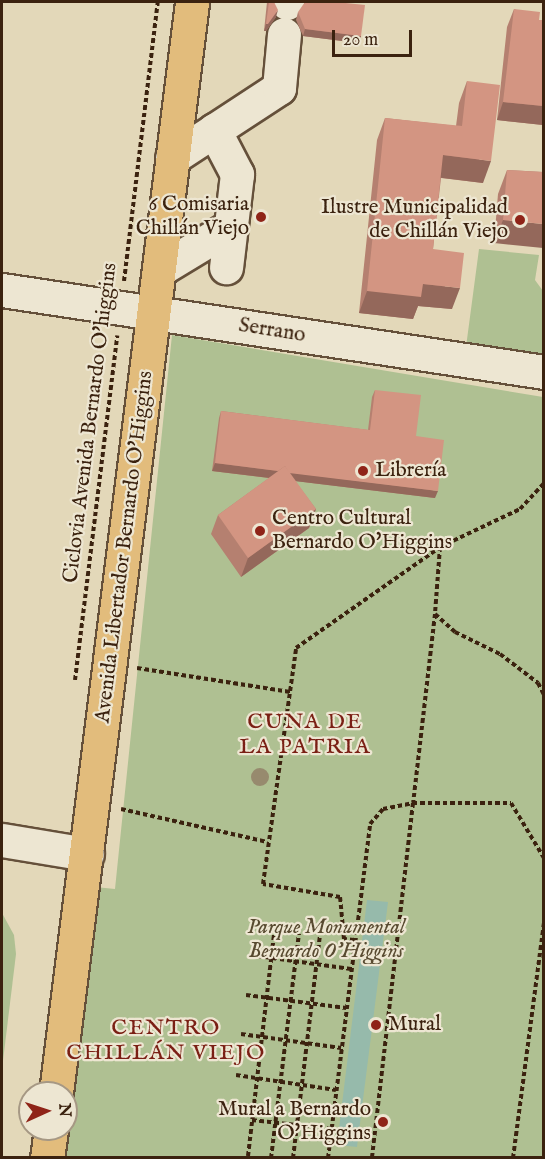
<!DOCTYPE html>
<meta charset="utf-8">
<style>
body{margin:0}
#map{position:relative;width:545px;height:1159px;overflow:hidden;background:#e3d8b9;font-family:"IM FELL English",serif}
div>[style]{position:absolute}
[style*='--x']{left:calc(var(--x)*1px);top:calc(var(--y)*1px);width:calc(var(--w)*1px);rotate:calc(var(--a)*1deg)}
.green>*{inset:0;background:#afc092}
.water>*{inset:0;background:#96baab}
.path>*{height:4px;margin-top:-2px;transform-origin:0;background:repeating-linear-gradient(90deg,#3b220f 0 4.5px,transparent 0 7.5px)}
.roads{filter:drop-shadow(2px 0 #65503a) drop-shadow(-2px 0 #65503a) drop-shadow(0 2px #65503a) drop-shadow(0 -2px #65503a)}
.minor>*{height:33px;margin:-16.5px;padding:0 16.5px;transform-origin:16.5px;border-radius:16.5px;background:#ede6d2}
.major>*{height:33px;margin:-16.5px;padding:0 16.5px;transform-origin:16.5px;border-radius:16.5px;background:#e2bc7c}
.trees>*{width:18px;height:18px;margin:-9px;border-radius:50%;background:#978a6e}
.wall>*{inset:0;background:#b58070}
.shaded-wall>*{inset:0;background:#94685b}
.building>*{inset:0;background:#d39582}
.dots>*{width:16px;height:16px;translate:-50% -50%;box-sizing:border-box;border:3px solid #ede6d2;border-radius:50%}
span{translate:-50% -50%;white-space:nowrap;text-align:center;line-height:1.15;-webkit-text-stroke:4.5px #ede6d2;paint-order:stroke}
.poi-label{font-size:21px;color:#3b220f}
.right{translate:-100% -50%;text-align:right}
.left{translate:0 -50%;text-align:left}
.street-label{font-size:21px;color:#3b220f}
.park-label{font-size:21px;color:#584a30;font-style:italic}
.neighbourhood-label{font-size:22px;color:#7a1f14;letter-spacing:1.5px}
.frame{position:absolute;inset:0;border:3px solid #3b220f;pointer-events:none}
.north{position:absolute;left:18px;top:1081px;width:60px;height:60px;box-sizing:border-box;background:#ede6d2;border:2px solid #a69884;border-radius:50%;rotate:87deg;font-size:16px;font-weight:700;line-height:24px;text-align:center;color:#3b220f}
.north::after{content:'';display:block;margin:auto;width:21px;height:27px;background:#8f2418;clip-path:polygon(50% 0,100% 100%,50% 72%,0 100%)}
.scale{position:absolute;left:332px;top:30px;width:80px;height:27px;box-sizing:border-box;border:3px solid #3b220f;border-top:0;padding-left:8px;font-size:18px;line-height:21px;white-space:nowrap;color:#3b220f;-webkit-text-stroke:4px #ede6d2;paint-order:stroke}
</style>
<div id="map">
<div class="green">
<i style="clip-path:polygon(479px 249px,539px 255px,535px 280px,543px 291px,543px 360px,466px 347px)"></i>
<i style="clip-path:polygon(172px 335px,543px 397px,543px 1157px,63px 1158px,95px 887px,115px 889px)"></i>
<i style="clip-path:polygon(2px 913px,14px 935px,16px 954px,2px 1069px)"></i>
</div>
<div class="water">
<i style="clip-path:polygon(367px 900px,388px 902px,357px 1147px,337px 1145px)"></i>
</div>
<div class="path">
<i style="--x:124;--y:281;--w:281;--a:-83.1"></i>
<i style="--x:440;--y:547;--w:67;--a:94.3"></i>
<i style="--x:435;--y:614;--w:27;--a:42"></i>
<i style="--x:455;--y:632;--w:50;--a:26.1"></i>
<i style="--x:500;--y:654;--w:48;--a:37.3"></i>
<i style="--x:538;--y:683;--w:13;--a:63"></i>
<i style="--x:435;--y:614;--w:190;--a:96.6"></i>
<i style="--x:413;--y:803;--w:98;--a:0"></i>
<i style="--x:511;--y:803;--w:64;--a:59"></i>
<i style="--x:137;--y:668;--w:155;--a:8.9"></i>
<i style="--x:75;--y:680;--w:347;--a:-83"></i>
<i style="--x:121;--y:809;--w:150;--a:12.7"></i>
<i style="--x:354;--y:940;--w:10;--a:-174"></i>
<i style="--x:344;--y:939;--w:42;--a:-95.4"></i>
<i style="--x:340;--y:897;--w:78;--a:-170.4"></i>
<i style="--x:263;--y:884;--w:238;--a:-82"></i>
<i style="--x:296;--y:648;--w:176;--a:-35"></i>
<i style="--x:440;--y:547;--w:89;--a:-25.4"></i>
<i style="--x:520;--y:509;--w:35;--a:-47"></i>
<i style="--x:250;--y:955;--w:102;--a:7.9"></i>
<i style="--x:246;--y:995;--w:101;--a:7.4"></i>
<i style="--x:241;--y:1034;--w:101;--a:8"></i>
<i style="--x:236;--y:1075;--w:101;--a:8.5"></i>
<i style="--x:252;--y:1120;--w:81;--a:6.4"></i>
<i style="--x:248;--y:1156;--w:232;--a:-83.3"></i>
<i style="--x:275;--y:926;--w:21;--a:-172"></i>
<i style="--x:271;--y:1158;--w:226;--a:-82.9"></i>
<i style="--x:293;--y:1158;--w:225;--a:-83.1"></i>
<i style="--x:328;--y:1158;--w:337;--a:-82.8"></i>
<i style="--x:370;--y:824;--w:20;--a:-49"></i>
<i style="--x:383;--y:809;--w:31;--a:-11"></i>
<i style="--x:413;--y:803;--w:357;--a:96.6"></i>
<i style="--x:513;--y:1158;--w:237;--a:-82.5"></i>
</div>
<div class="roads">
<div class="minor">
<i style="--x:287;--y:3;--w:1;--a:-90"></i>
<i style="--x:214;--y:130;--w:50;--a:62.4"></i>
<i style="--x:237;--y:174;--w:94;--a:96.7"></i>
<i style="--x:172;--y:158;--w:128;--a:-33.2"></i>
<i style="--x:279;--y:88;--w:54;--a:-84.7"></i>
<i style="--x:159;--y:270;--w:83;--a:-31.2"></i>
<i style="--x:2;--y:290;--w:548;--a:8.6"></i>
<i style="--x:2;--y:840;--w:86;--a:9.4"></i>
</div>
<div class="major">
<i style="--x:56;--y:1093;--w:1099;--a:-82.89"></i>
<i style="--x:47;--y:1158;--w:29;--a:-82"></i>
</div>
</div>
<div class="trees">
<i style="left:260px;top:777px"></i>
</div>
<div class="wall">
<i style="clip-path:polygon(267px 2px,274px 2px,276px 17px,266px 31px,264px 31px)"></i>
<i style="clip-path:polygon(514px 9px,539px 20px,543px 20px,543px 125px,497px 120px,507px 27px)"></i>
<i style="clip-path:polygon(298px 12px,361px 36px,358px 43px,303px 36px,296px 20px)"></i>
<i style="clip-path:polygon(467px 81px,483px 183px,441px 178px,433px 249px,452px 309px,418px 306px,413px 319px,359px 313px,377px 140px,385px 118px,456px 126px,459px 103px)"></i>
<i style="clip-path:polygon(507px 170px,543px 172px,494px 243px,498px 194px)"></i>
<i style="clip-path:polygon(375px 390px,416px 436px,435px 498px,295px 481px,316px 509px,309px 528px,241px 577px,211px 534px,218px 515px,269px 478px,212px 471px,219px 418px,221px 411px,368px 430px,372px 397px)"></i>
</div>
<div class="shaded-wall">
<i style="clip-path:polygon(278px 10px,276px 17px,266px 31px,264px 31px,266px 24px)"></i>
<i style="clip-path:polygon(305px 29px,361px 36px,358px 43px,303px 36px)"></i>
<i style="clip-path:polygon(503px 102px,543px 106px,543px 125px,497px 120px)"></i>
<i style="clip-path:polygon(443px 155px,491px 161px,483px 183px,435px 177px)"></i>
<i style="clip-path:polygon(503px 220px,543px 224px,543px 248px,494px 243px)"></i>
<i style="clip-path:polygon(423px 284px,460px 288px,452px 309px,418px 306px,413px 319px,359px 313px,367px 291px)"></i>
<i style="clip-path:polygon(215px 463px,438px 491px,435px 498px,212px 471px)"></i>
<i style="clip-path:polygon(316px 509px,309px 528px,241px 577px,248px 558px)"></i>
</div>
<div class="building">
<i style="clip-path:polygon(269px 2px,274px 2px,278px 10px,268px 24px,266px 24px)"></i>
<i style="clip-path:polygon(305px 2px,336px 2px,365px 5px,361px 36px,305px 29px,298px 12px)"></i>
<i style="clip-path:polygon(514px 9px,540px 12px,539px 20px,543px 20px,543px 106px,503px 102px)"></i>
<i style="clip-path:polygon(467px 81px,500px 85px,491px 161px,443px 155px,433px 249px,464px 253px,460px 288px,423px 284px,421px 297px,367px 291px,385px 118px,462px 126px)"></i>
<i style="clip-path:polygon(507px 170px,543px 172px,543px 224px,503px 220px)"></i>
<i style="clip-path:polygon(375px 390px,421px 395px,416px 436px,444px 440px,438px 491px,289px 473px,285px 466px,278px 471px,215px 463px,221px 411px,370px 430px)"></i>
<i style="clip-path:polygon(285px 466px,316px 509px,248px 558px,218px 515px)"></i>
</div>
<div class="dots">
<i style="left:261px;top:217px;background:#8f2418"></i>
<i style="left:520px;top:220px;background:#8f2418"></i>
<i style="left:363px;top:471px;background:#8f2418"></i>
<i style="left:260px;top:531px;background:#8f2418"></i>
<i style="left:376px;top:1025px;background:#8f2418"></i>
<i style="left:383px;top:1122px;background:#8f2418"></i>
</div>
<div class="poi-label">
<span class="right" style="left:249px;top:217px">6 Comisaria<br>Chillán Viejo</span>
<span class="right" style="left:508px;top:220px">Ilustre Municipalidad<br>de Chillán Viejo</span>
<span class="left" style="left:375px;top:471px">Librería</span>
<span class="left" style="left:272px;top:531px">Centro Cultural<br>Bernardo O'Higgins</span>
<span class="left" style="left:388px;top:1025px">Mural</span>
<span class="right" style="left:371px;top:1122px">Mural a Bernardo<br>O'Higgins</span>
</div>
<div class="street-label">
<span style="left:272px;top:331px;rotate:9deg">Serrano</span>
<span style="left:91px;top:423px;rotate:-83deg">Ciclovia Avenida Bernardo O'higgins</span>
<span style="left:125px;top:547px;rotate:-83deg">Avenida Libertador Bernardo O'Higgins</span>
</div>
<div class="park-label">
<span style="left:326px;top:940px">Parque Monumental<br>Bernardo O'Higgins</span>
</div>
<div class="neighbourhood-label">
<span style="left:305px;top:735px">CUNA DE<br>LA PATRIA</span>
<span style="left:166px;top:1041px">CENTRO<br>CHILLÁN VIEJO</span>
</div>
<div class="frame"></div>
<div class="north">N</div>
<div class="scale">20 m</div>
</div>
